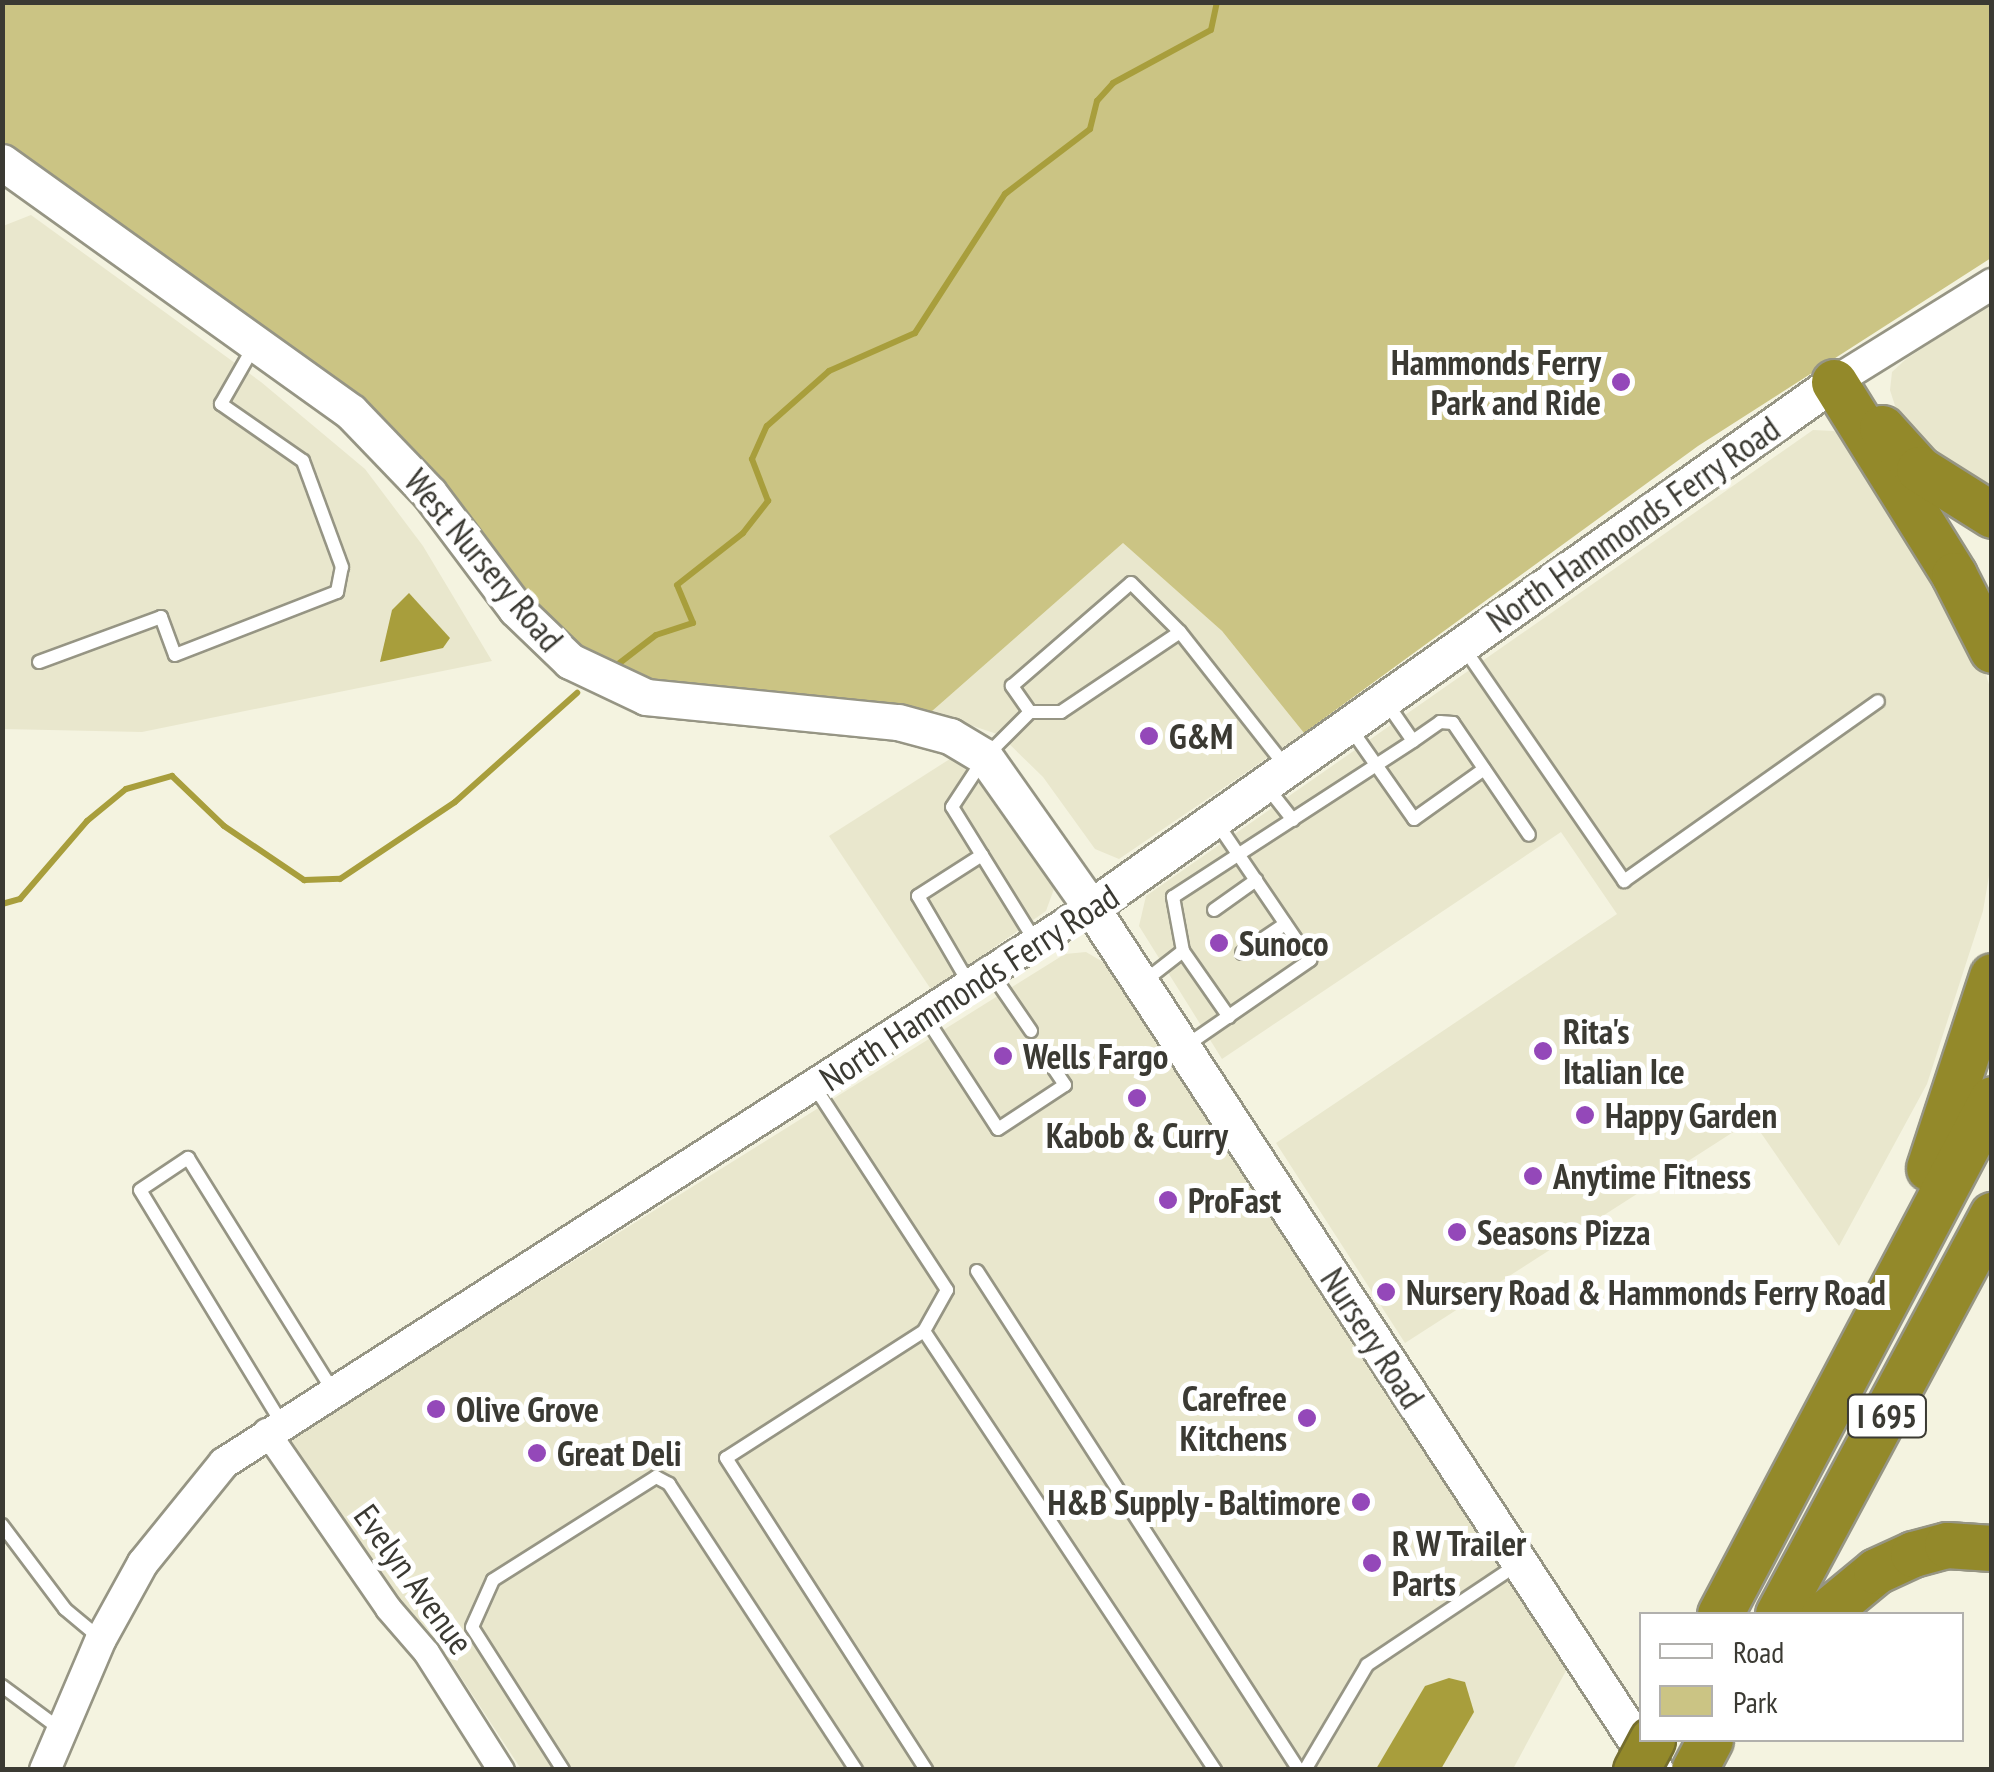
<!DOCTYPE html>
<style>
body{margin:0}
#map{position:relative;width:1994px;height:1772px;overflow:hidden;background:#f4f3e0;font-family:"PT Sans Narrow",sans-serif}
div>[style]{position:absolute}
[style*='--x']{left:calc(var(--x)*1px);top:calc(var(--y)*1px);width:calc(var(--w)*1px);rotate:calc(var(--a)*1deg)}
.built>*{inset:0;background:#e9e7cd}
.green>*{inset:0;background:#cbc484}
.water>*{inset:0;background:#a89e3c}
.stream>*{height:6px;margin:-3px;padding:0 3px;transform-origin:3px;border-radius:3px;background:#a89e3c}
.roads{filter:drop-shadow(2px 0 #969584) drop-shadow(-2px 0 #969584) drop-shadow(0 2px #969584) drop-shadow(0 -2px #969584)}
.service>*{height:12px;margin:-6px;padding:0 6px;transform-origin:6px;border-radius:6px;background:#fff}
.minor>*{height:25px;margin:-12.5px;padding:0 12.5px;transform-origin:12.5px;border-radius:12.5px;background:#fff}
.tertiary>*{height:30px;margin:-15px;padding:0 15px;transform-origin:15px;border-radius:15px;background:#fff}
.secondary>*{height:35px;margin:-17.5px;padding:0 17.5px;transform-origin:17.5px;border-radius:17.5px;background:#fff}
.motorway>*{height:45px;margin:-22.5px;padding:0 22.5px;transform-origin:22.5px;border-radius:22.5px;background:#93892a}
.bridges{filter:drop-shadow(2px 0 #746d2d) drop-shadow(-2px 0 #746d2d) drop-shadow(0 2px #746d2d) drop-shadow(0 -2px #746d2d)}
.motorway-bridge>*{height:45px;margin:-22.5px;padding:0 22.5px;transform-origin:22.5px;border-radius:22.5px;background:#93892a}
.dots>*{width:28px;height:28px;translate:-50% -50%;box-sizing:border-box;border:5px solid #fff;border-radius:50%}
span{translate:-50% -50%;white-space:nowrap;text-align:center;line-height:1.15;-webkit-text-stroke:10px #fff;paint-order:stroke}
.shield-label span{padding:2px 8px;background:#fff;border:2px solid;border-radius:8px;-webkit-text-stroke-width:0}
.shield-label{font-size:32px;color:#3b3a33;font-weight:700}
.poi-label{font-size:35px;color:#3b3a33;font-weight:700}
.right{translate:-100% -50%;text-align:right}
.left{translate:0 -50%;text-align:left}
.street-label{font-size:35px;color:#3b3a33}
.frame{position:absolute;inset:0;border:5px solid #3b3a33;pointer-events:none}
.legend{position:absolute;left:1639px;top:1612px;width:325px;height:130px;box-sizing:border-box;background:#fff;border:2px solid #b1b0ad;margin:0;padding:12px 18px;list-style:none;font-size:30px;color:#3b3a33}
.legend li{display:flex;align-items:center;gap:20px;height:50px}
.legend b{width:50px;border:2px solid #b1b0ad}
</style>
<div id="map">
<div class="built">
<i style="clip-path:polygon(31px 215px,261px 382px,365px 469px,423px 546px,492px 661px,142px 732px,3px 729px,3px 226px)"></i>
<i style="clip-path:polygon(1991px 303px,1991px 491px,1945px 464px,1896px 409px,1890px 390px,1892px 372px,1906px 359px)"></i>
<i style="clip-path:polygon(1813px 430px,1834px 431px,1853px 444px,1972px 630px,1992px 694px,1992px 858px,1983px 911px,1927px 1084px,1839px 1246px,1752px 1120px,1405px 1343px,1276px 1143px,1617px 914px,1561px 832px,1222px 1059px,1139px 926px,1146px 896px)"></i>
<i style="clip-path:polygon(1123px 543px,1222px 631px,1304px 733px,1119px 859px,1095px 849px,1043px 777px,1000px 735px,931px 712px)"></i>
<i style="clip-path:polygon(953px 757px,995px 790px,1055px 886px,1046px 911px,932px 991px,829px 836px)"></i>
<i style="clip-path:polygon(1086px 952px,1110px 966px,1568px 1667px,1513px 1769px,521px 1769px,432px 1633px,398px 1604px,287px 1440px,1065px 954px)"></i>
</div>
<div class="green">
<i style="clip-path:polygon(2px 3px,1991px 3px,1991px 258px,1698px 446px,1304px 733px,1222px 631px,1123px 543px,931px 712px,650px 683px,579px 649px,529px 601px,414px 451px,359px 397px,3px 142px)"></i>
</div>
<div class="water">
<i style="clip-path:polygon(409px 593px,450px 638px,443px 648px,380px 662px,392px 610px)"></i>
<i style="clip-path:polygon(1449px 1678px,1465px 1682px,1474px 1712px,1441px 1769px,1376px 1769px,1425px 1686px)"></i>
</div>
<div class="stream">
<i style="--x:617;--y:665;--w:49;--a:-37.6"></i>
<i style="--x:656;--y:635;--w:39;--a:-18"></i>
<i style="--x:693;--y:623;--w:41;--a:-112.8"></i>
<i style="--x:677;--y:585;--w:84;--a:-38.2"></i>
<i style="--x:743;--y:533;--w:41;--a:-52"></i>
<i style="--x:768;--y:501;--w:45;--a:-110.9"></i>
<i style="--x:752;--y:459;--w:36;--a:-66"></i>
<i style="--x:767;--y:426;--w:83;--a:-41.6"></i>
<i style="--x:829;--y:371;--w:94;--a:-23.8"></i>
<i style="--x:915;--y:333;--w:166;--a:-57.1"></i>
<i style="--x:1005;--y:194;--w:107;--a:-37.4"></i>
<i style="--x:1090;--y:129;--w:29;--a:-76"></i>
<i style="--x:1097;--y:101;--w:24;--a:-48"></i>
<i style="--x:1113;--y:83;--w:111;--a:-28.4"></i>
<i style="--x:1211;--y:30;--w:29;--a:-78"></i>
<i style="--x:2;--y:904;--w:19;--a:-16"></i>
<i style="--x:20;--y:899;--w:103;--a:-49.3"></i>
<i style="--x:87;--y:821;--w:50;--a:-39.4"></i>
<i style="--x:126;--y:789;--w:48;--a:-15.8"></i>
<i style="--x:172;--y:776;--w:72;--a:43.9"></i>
<i style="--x:224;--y:826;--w:97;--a:34"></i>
<i style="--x:304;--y:880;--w:36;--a:-2"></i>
<i style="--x:340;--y:879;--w:138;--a:-33.8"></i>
<i style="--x:455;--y:802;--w:164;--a:-41.8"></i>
</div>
<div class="roads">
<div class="service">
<i style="--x:1464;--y:648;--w:283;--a:55.5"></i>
<i style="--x:1624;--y:881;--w:311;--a:-35.3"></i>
<i style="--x:39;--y:662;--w:130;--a:-20.2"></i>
<i style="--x:161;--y:617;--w:40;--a:69.8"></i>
<i style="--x:175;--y:655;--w:174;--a:-21.3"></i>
<i style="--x:337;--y:592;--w:25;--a:-79"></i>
<i style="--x:342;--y:567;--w:113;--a:-110.2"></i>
<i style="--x:303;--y:461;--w:100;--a:-145.2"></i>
<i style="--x:221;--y:404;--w:64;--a:-60.3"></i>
<i style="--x:1386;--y:702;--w:47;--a:55.3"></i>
<i style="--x:1413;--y:741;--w:33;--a:-35"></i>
<i style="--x:1440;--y:722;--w:13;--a:4"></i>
<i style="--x:1453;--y:723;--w:135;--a:55.8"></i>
<i style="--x:1030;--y:712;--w:31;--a:0"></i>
<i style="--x:1061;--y:712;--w:143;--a:-33.9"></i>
<i style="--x:1351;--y:729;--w:110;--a:55"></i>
<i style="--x:1414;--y:819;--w:86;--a:-35.5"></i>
<i style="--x:1267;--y:787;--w:42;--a:51.8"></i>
<i style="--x:1214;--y:910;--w:52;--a:-35.5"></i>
<i style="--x:1037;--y:944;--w:161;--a:-121.8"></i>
<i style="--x:952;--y:807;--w:60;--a:-56.6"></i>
<i style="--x:985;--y:757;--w:64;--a:-45"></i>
<i style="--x:1030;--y:712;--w:32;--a:-125"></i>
<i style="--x:1012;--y:686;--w:157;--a:-40.9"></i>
<i style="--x:1131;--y:583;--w:69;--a:45"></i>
<i style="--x:1180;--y:632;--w:173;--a:51.8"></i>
<i style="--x:1242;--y:953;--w:52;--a:-34"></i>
<i style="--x:992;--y:974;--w:69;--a:55.6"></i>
<i style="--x:1142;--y:983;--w:52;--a:-38"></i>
<i style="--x:970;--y:985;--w:103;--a:-120.3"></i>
<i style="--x:918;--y:896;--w:76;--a:-32.6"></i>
<i style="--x:1229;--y:1017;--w:80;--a:-124.9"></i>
<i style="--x:1183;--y:951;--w:55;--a:-100.5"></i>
<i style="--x:1173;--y:897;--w:286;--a:-33"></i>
<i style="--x:926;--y:1018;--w:132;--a:57"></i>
<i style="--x:998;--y:1129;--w:80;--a:-33.3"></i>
<i style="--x:1065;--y:1085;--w:40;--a:-124"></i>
<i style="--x:1187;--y:1045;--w:150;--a:-34.6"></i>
<i style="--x:1310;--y:960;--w:166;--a:-124.2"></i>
<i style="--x:816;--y:1089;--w:240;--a:56.9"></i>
<i style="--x:947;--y:1290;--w:47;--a:119.3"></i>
<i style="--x:924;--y:1331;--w:235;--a:147.3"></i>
<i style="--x:726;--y:1458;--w:371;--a:57.3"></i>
<i style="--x:977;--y:1271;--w:594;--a:57.17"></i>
<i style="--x:924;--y:1331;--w:527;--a:56.46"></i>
<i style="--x:281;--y:1422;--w:271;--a:-121.3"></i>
<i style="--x:140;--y:1190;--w:58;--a:-33.7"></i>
<i style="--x:188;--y:1158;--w:272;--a:58.1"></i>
<i style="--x:2;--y:1525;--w:105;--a:53.1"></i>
<i style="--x:65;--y:1609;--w:47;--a:39.8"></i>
<i style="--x:2;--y:1686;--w:72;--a:36.6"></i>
<i style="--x:563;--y:1770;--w:169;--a:-122.5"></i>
<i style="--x:472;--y:1627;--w:51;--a:-65.9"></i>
<i style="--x:493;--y:1580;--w:193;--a:-32.3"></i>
<i style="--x:656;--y:1477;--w:15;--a:28"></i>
<i style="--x:669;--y:1484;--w:342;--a:56.8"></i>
<i style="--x:1305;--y:1770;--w:122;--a:-59.4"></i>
<i style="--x:1367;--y:1665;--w:182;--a:-33.8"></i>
</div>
<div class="minor">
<i style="--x:266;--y:1431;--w:215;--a:55.4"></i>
<i style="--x:388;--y:1608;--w:58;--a:49.2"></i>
<i style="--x:426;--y:1652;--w:140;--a:57.6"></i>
</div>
<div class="tertiary">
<i style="--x:1834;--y:382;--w:186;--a:-31.8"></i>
<i style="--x:45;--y:1770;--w:142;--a:-66.9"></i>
<i style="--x:101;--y:1639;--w:87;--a:-61.1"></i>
<i style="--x:143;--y:1563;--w:129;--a:-51"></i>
<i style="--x:224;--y:1463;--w:1030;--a:-32.67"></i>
</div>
<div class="secondary">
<i style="--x:2;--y:162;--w:429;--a:35.6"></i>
<i style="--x:351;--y:412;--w:112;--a:46.1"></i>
<i style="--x:429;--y:493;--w:145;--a:53.1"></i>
<i style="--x:516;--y:609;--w:75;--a:43.9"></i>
<i style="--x:570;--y:661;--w:84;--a:25.3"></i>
<i style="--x:646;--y:697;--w:253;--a:5.7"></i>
<i style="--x:898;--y:722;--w:54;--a:15.1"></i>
<i style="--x:950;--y:736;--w:41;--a:31"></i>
<i style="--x:985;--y:757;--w:184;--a:54.8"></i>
<i style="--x:1091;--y:907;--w:1031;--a:56.83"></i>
<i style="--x:1091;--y:907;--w:910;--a:-35.24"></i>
</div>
<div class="motorway">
<i style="--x:1834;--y:382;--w:227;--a:58.1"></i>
<i style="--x:1954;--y:575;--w:84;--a:63.1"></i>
<i style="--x:1882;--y:428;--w:55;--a:47.9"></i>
<i style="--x:1919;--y:469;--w:86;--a:32.2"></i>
<i style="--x:1929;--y:1168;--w:202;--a:-71.8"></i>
<i style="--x:1720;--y:1614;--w:582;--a:-62.16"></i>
<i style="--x:1778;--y:1614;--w:453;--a:-61.8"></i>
<i style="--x:1824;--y:1614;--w:67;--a:-39.6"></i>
<i style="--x:1876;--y:1571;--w:41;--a:-24.7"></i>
<i style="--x:1913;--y:1554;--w:35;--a:-15"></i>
<i style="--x:1947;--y:1545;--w:45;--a:3.8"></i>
<i style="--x:1694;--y:1770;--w:34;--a:-62"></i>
</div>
</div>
<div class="bridges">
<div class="motorway-bridge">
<i style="--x:1636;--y:1770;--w:34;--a:-62"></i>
</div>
</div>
<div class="dots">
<i style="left:1621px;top:382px;background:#9448b9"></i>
<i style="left:1149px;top:736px;background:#9448b9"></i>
<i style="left:1219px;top:943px;background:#9448b9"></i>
<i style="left:1543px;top:1051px;background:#9448b9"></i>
<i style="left:1003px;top:1056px;background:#9448b9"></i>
<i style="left:1137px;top:1098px;background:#9448b9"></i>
<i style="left:1585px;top:1115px;background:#9448b9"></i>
<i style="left:1533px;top:1176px;background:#9448b9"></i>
<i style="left:1168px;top:1200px;background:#9448b9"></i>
<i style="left:1457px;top:1232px;background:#9448b9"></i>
<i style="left:1386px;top:1292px;background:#9448b9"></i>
<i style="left:436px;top:1409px;background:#9448b9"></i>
<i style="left:1307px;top:1418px;background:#9448b9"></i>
<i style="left:537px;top:1453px;background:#9448b9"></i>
<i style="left:1361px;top:1502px;background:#9448b9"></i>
<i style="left:1372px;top:1563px;background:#9448b9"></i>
</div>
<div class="shield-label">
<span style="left:1887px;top:1416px">I 695</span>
</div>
<div class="poi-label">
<span class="right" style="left:1601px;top:382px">Hammonds Ferry<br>Park and Ride</span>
<span class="left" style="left:1169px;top:736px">G&amp;M</span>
<span class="left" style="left:1239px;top:943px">Sunoco</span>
<span class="left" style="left:1563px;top:1051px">Rita's<br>Italian Ice</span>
<span class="left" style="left:1023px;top:1056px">Wells Fargo</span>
<span class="left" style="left:1605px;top:1115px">Happy Garden</span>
<span style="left:1137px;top:1135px">Kabob &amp; Curry</span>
<span class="left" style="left:1553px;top:1176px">Anytime Fitness</span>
<span class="left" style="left:1188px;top:1200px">ProFast</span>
<span class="left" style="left:1477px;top:1232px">Seasons Pizza</span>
<span class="left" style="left:1406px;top:1292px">Nursery Road &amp; Hammonds Ferry Road</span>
<span class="right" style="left:1287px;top:1418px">Carefree<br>Kitchens</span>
<span class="left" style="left:456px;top:1409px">Olive Grove</span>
<span class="left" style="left:557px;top:1453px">Great Deli</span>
<span class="right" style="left:1341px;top:1502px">H&amp;B Supply - Baltimore</span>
<span class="left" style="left:1392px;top:1563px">R W Trailer<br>Parts</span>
</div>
<div class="street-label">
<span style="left:1633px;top:524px;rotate:-35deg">North Hammonds Ferry Road</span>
<span style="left:484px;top:560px;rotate:50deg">West Nursery Road</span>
<span style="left:969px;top:987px;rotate:-33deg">North Hammonds Ferry Road</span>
<span style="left:1373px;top:1338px;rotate:57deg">Nursery Road</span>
<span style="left:414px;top:1579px;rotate:54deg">Evelyn Avenue</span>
</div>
<div class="frame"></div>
<ul class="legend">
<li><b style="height:12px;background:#fff"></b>Road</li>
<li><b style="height:28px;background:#cbc484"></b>Park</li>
</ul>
</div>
